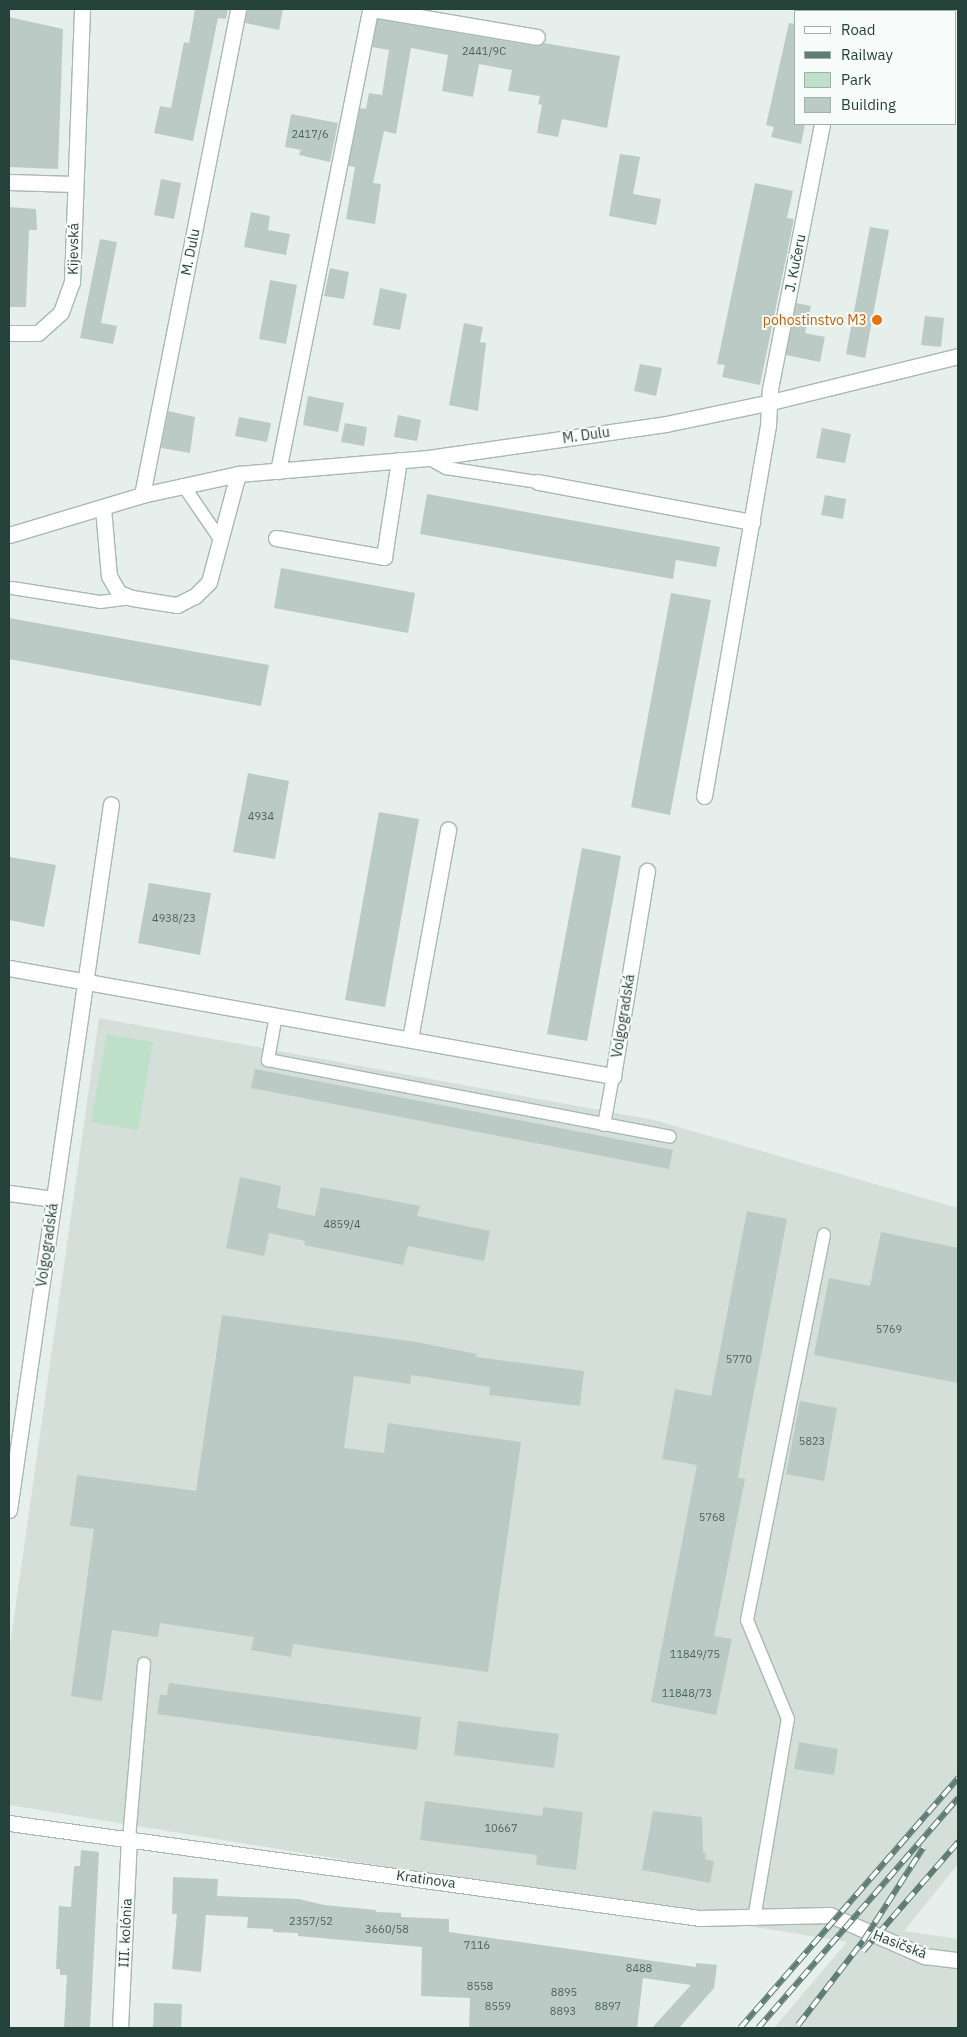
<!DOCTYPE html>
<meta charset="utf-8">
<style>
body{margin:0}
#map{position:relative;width:967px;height:2037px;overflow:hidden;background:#e6efeb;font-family:"IBM Plex Sans",sans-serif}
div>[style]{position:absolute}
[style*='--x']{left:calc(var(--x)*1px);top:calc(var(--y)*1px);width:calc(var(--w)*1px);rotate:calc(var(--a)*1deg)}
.built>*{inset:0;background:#d4dfda}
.green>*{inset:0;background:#bfe0c8}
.building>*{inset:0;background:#bbcac4}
.roads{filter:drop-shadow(1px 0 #a8b8b2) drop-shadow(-1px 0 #a8b8b2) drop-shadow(0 1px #a8b8b2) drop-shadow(0 -1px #a8b8b2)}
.service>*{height:12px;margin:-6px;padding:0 6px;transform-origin:6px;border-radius:6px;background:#fff}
.minor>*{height:15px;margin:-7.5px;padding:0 7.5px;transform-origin:7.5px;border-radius:7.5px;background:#fff}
.rail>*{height:5.5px;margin-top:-2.75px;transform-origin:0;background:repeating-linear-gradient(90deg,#f7fbf9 0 11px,#5f7d75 0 22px);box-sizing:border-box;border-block:1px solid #5f7d75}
.dots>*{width:14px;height:14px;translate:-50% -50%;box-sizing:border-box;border:2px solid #f7fbf9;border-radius:50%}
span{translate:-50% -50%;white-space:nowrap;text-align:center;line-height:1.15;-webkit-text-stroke:4px #f7fbf9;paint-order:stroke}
.number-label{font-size:11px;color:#4a645c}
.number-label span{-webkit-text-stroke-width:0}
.street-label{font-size:14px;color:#24423a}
.food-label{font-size:14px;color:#c56008}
.right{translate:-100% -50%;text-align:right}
.frame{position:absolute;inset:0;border:10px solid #24423a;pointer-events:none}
.legend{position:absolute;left:794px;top:10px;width:162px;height:115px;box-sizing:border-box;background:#f7fbf9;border:1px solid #a3b1ad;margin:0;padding:6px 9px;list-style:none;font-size:15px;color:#24423a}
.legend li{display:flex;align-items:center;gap:10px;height:25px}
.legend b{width:25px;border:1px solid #a3b1ad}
</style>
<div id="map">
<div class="built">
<i style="clip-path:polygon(99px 1018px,654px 1120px,958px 1208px,958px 1864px,904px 1931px,958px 1939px,958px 2028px,774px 2028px,847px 1942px,9px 1805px,9px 1653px)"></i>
</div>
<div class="green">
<i style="clip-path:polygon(107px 1034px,153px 1042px,138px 1130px,91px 1122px)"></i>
</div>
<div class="building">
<i style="clip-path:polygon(195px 9px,228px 9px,226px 19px,218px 18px,193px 141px,154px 133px,160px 106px,171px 108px,184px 42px,189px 43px)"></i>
<i style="clip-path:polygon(247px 9px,283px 9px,279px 30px,245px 23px)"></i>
<i style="clip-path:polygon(9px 17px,63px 29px,58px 169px,9px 167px)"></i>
<i style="clip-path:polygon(377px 19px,535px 46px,544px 43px,620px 56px,607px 128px,562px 119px,558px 137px,537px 133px,542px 105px,538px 104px,540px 96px,508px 91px,512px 70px,479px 64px,473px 97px,442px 91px,448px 55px,411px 48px,396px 134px,384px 131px,373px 183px,381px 184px,375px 224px,346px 219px,355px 167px,348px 166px,360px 108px,366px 109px,369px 93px,382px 95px,389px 50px,372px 47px)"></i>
<i style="clip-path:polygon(789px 23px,796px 24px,796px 124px,805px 124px,801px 144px,771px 137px,774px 127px,766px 125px)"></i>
<i style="clip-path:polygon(291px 114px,338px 123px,330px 162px,299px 155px,301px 150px,285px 147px)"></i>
<i style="clip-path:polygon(620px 154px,640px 157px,633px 194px,661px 199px,656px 225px,609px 216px)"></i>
<i style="clip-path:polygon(161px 179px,181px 183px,174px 219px,154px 215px)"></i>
<i style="clip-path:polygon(755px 183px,793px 191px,787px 218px,794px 219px,760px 385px,722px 377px,725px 365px,717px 364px)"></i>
<i style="clip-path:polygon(9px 207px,36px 209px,37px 230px,29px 230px,26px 307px,9px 307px)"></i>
<i style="clip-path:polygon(251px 212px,270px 216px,268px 230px,290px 234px,286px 255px,244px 247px)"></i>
<i style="clip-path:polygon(870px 227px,889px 230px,865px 358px,846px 354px)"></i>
<i style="clip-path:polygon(100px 239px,117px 242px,101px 323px,117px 326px,113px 344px,80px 338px)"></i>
<i style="clip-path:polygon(330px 268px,349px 272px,344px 299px,324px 296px)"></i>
<i style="clip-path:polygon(270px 280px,297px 285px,286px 344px,259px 339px)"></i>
<i style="clip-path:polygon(380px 288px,407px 294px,400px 330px,373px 325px)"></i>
<i style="clip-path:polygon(796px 303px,811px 306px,805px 333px,825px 337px,820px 362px,786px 355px)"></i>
<i style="clip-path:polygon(925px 316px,944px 318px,941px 347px,921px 345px)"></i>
<i style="clip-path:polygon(464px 323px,483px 327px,480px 342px,486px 343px,478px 411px,449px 405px)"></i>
<i style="clip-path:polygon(640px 364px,662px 368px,656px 396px,634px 391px)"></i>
<i style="clip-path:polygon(308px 396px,344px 403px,338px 432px,303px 425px)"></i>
<i style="clip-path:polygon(168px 411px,195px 417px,190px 453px,161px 448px)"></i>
<i style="clip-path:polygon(398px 415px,421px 420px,417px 441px,394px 437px)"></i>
<i style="clip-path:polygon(239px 417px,271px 423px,267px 442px,235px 436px)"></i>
<i style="clip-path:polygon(345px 423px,367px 427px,364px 446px,341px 442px)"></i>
<i style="clip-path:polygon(822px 428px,851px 434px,845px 463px,816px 458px)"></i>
<i style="clip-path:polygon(427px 494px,720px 547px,716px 567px,676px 560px,673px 579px,420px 534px)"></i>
<i style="clip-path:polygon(825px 495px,846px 499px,843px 519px,821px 515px)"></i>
<i style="clip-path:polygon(281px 568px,415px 593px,408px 633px,274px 608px)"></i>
<i style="clip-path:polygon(671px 593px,711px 600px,670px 815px,631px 807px)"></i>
<i style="clip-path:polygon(9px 618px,269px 665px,261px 706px,9px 659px)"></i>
<i style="clip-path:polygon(248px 773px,289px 781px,275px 859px,233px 852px)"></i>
<i style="clip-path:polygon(379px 812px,419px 819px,385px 1007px,345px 1000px)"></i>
<i style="clip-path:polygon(582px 848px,621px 856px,587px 1041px,547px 1034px)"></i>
<i style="clip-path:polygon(9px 857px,56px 865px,44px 927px,9px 920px)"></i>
<i style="clip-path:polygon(149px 883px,211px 893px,200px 955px,138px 943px)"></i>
<i style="clip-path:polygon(255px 1069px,673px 1150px,669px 1169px,251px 1088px)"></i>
<i style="clip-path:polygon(240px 1177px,281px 1186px,277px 1208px,315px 1216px,321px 1187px,420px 1206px,417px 1216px,490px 1231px,484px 1261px,408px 1246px,403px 1265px,304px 1245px,305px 1241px,269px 1233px,264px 1256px,226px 1248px)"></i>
<i style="clip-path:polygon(747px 1211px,787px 1219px,743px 1449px,738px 1478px,745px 1479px,714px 1636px,732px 1639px,716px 1715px,651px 1702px,697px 1465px,662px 1459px,675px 1389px,711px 1396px)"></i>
<i style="clip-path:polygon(881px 1232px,958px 1248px,958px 1383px,814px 1355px,829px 1278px,870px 1286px)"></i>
<i style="clip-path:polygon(222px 1315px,416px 1342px,477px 1354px,476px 1357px,584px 1371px,580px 1406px,489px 1395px,490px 1387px,411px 1375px,410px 1384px,354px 1376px,344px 1448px,384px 1453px,388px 1423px,521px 1442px,488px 1672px,293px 1644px,291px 1657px,251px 1650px,254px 1637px,160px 1623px,158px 1637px,112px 1630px,102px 1701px,71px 1696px,94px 1529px,70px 1526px,77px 1475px,196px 1491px)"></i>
<i style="clip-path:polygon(800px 1401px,837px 1408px,824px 1481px,786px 1474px)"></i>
<i style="clip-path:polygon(169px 1683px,421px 1717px,417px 1750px,157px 1714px,160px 1695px,167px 1695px)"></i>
<i style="clip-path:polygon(458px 1721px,559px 1734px,554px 1768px,454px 1755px)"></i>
<i style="clip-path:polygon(799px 1742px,838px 1749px,834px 1775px,794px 1769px)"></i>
<i style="clip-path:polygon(425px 1801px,542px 1816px,543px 1807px,583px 1812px,576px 1870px,536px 1865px,537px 1855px,420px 1840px)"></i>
<i style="clip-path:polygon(653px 1811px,702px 1817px,703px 1853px,706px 1853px,705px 1859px,714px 1861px,710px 1883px,642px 1870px)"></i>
<i style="clip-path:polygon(81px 1850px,99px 1852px,90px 2028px,64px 2028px,67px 1975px,60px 1975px,60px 1969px,56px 1969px,59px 1906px,71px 1907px,74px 1866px,80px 1866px)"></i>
<i style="clip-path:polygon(173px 1877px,218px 1879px,217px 1896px,299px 1899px,324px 1905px,376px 1910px,376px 1912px,401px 1913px,401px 1917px,449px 1919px,449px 1932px,696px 1967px,696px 1963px,717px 1965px,714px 1988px,679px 2028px,652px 2028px,691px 1985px,643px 1978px,637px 2028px,469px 2028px,470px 1998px,421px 1996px,422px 1947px,298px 1936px,298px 1933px,273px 1932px,273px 1929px,247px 1928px,248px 1917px,206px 1915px,201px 1972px,172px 1969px,177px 1914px,172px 1914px)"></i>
<i style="clip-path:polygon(154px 2003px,182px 2004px,181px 2028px,153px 2028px)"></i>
</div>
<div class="roads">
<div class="service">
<i style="--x:428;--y:458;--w:21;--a:29"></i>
<i style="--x:446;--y:468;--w:93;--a:8.7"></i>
<i style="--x:183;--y:485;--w:65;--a:55.6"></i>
<i style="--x:12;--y:588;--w:89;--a:9"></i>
<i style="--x:100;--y:602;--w:32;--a:-7"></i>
<i style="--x:276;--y:1015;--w:46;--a:100.1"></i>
<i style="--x:268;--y:1060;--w:409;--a:10.8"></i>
<i style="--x:604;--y:1125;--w:50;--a:-79.6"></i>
<i style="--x:129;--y:1839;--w:176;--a:-85.1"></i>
<i style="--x:754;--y:1919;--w:203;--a:-80.4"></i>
<i style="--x:788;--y:1719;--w:107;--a:-112.5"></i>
<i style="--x:747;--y:1620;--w:393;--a:-78.7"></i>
</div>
<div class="minor">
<i style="--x:372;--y:9;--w:167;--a:9.6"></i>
<i style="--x:844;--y:11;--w:2;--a:-63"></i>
<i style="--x:9;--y:182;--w:65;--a:1.8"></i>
<i style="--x:9;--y:333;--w:29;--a:0"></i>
<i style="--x:38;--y:333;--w:31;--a:-42"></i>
<i style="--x:61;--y:312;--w:32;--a:-70"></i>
<i style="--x:72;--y:282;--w:273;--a:-87.9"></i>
<i style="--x:278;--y:471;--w:471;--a:-78.7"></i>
<i style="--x:538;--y:482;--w:218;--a:10.6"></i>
<i style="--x:142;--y:495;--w:495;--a:-78.8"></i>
<i style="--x:103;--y:508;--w:68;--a:85"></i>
<i style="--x:109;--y:576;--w:20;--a:60"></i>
<i style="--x:119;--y:593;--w:14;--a:21"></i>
<i style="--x:132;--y:598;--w:46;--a:8.8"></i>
<i style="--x:177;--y:605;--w:20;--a:-27"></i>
<i style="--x:195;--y:596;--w:20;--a:-45"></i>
<i style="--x:209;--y:582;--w:112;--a:-75"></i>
<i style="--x:9;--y:535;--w:139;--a:-16.7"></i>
<i style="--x:142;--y:495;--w:98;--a:-12.3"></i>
<i style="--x:238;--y:474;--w:191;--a:-4.8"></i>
<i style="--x:428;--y:458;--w:240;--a:-8.1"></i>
<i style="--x:666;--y:424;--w:107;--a:-11.8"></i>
<i style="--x:771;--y:402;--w:193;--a:-13.8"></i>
<i style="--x:276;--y:538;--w:110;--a:10"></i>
<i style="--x:384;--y:557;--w:98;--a:-81.2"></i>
<i style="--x:704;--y:796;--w:376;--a:-80.2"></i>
<i style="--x:768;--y:425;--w:36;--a:-87"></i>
<i style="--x:770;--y:389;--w:270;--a:-78.9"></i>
<i style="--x:9;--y:968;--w:614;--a:10.14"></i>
<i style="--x:613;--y:1076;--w:208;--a:-80.6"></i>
<i style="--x:410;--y:1039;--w:213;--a:-79.7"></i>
<i style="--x:9;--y:1193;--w:45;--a:7.6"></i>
<i style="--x:9;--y:1510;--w:713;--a:-81.78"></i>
<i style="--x:9;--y:1823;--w:697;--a:7.83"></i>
<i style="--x:700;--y:1918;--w:130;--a:-1.3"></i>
<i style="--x:830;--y:1915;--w:103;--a:23.6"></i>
<i style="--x:924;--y:1956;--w:34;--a:7"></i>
<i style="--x:120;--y:2028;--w:189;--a:-87.3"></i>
</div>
</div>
<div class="rail">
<i style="--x:863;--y:1951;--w:145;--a:-48.9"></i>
<i style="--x:798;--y:2025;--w:106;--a:-52.3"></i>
<i style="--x:863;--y:1941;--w:111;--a:-57.2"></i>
<i style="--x:740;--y:2028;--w:332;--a:-48.9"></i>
<i style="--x:758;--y:2028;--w:305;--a:-49"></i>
</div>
<div class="dots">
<i style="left:877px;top:320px;background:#e8710a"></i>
</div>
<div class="number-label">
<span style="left:484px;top:51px">2441/9C</span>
<span style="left:310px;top:134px">2417/6</span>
<span style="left:261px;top:816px">4934</span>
<span style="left:174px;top:918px">4938/23</span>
<span style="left:342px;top:1224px">4859/4</span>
<span style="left:889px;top:1329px">5769</span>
<span style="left:739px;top:1359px">5770</span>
<span style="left:812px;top:1441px">5823</span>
<span style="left:712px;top:1517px">5768</span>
<span style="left:695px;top:1654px">11849/75</span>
<span style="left:687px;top:1693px">11848/73</span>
<span style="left:501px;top:1828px">10667</span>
<span style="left:311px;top:1921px">2357/52</span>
<span style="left:387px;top:1929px">3660/58</span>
<span style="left:477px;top:1945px">7116</span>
<span style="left:639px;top:1968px">8488</span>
<span style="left:480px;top:1986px">8558</span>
<span style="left:564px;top:1992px">8895</span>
<span style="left:498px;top:2006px">8559</span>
<span style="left:608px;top:2006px">8897</span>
<span style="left:563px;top:2011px">8893</span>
</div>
<div class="street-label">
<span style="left:73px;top:249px;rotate:-89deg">Kijevská</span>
<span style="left:190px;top:252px;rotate:-79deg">M. Dulu</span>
<span style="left:795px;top:263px;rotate:-79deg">J. Kučeru</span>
<span style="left:586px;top:435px;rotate:-8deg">M. Dulu</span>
<span style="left:623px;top:1016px;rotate:-81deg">Volgogradská</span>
<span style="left:47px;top:1245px;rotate:-82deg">Volgogradská</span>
<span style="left:426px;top:1879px;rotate:8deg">Kratinova</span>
<span style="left:125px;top:1933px;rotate:-87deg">III. kolónia</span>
<span style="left:900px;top:1944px;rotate:21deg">Hasičská</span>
</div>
<div class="food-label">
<span class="right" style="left:867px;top:320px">pohostinstvo M3</span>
</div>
<div class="frame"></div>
<ul class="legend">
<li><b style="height:6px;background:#fff"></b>Road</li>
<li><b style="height:6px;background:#5f7d75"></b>Railway</li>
<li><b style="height:14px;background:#bfe0c8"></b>Park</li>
<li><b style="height:14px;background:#bbcac4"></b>Building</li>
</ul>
</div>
